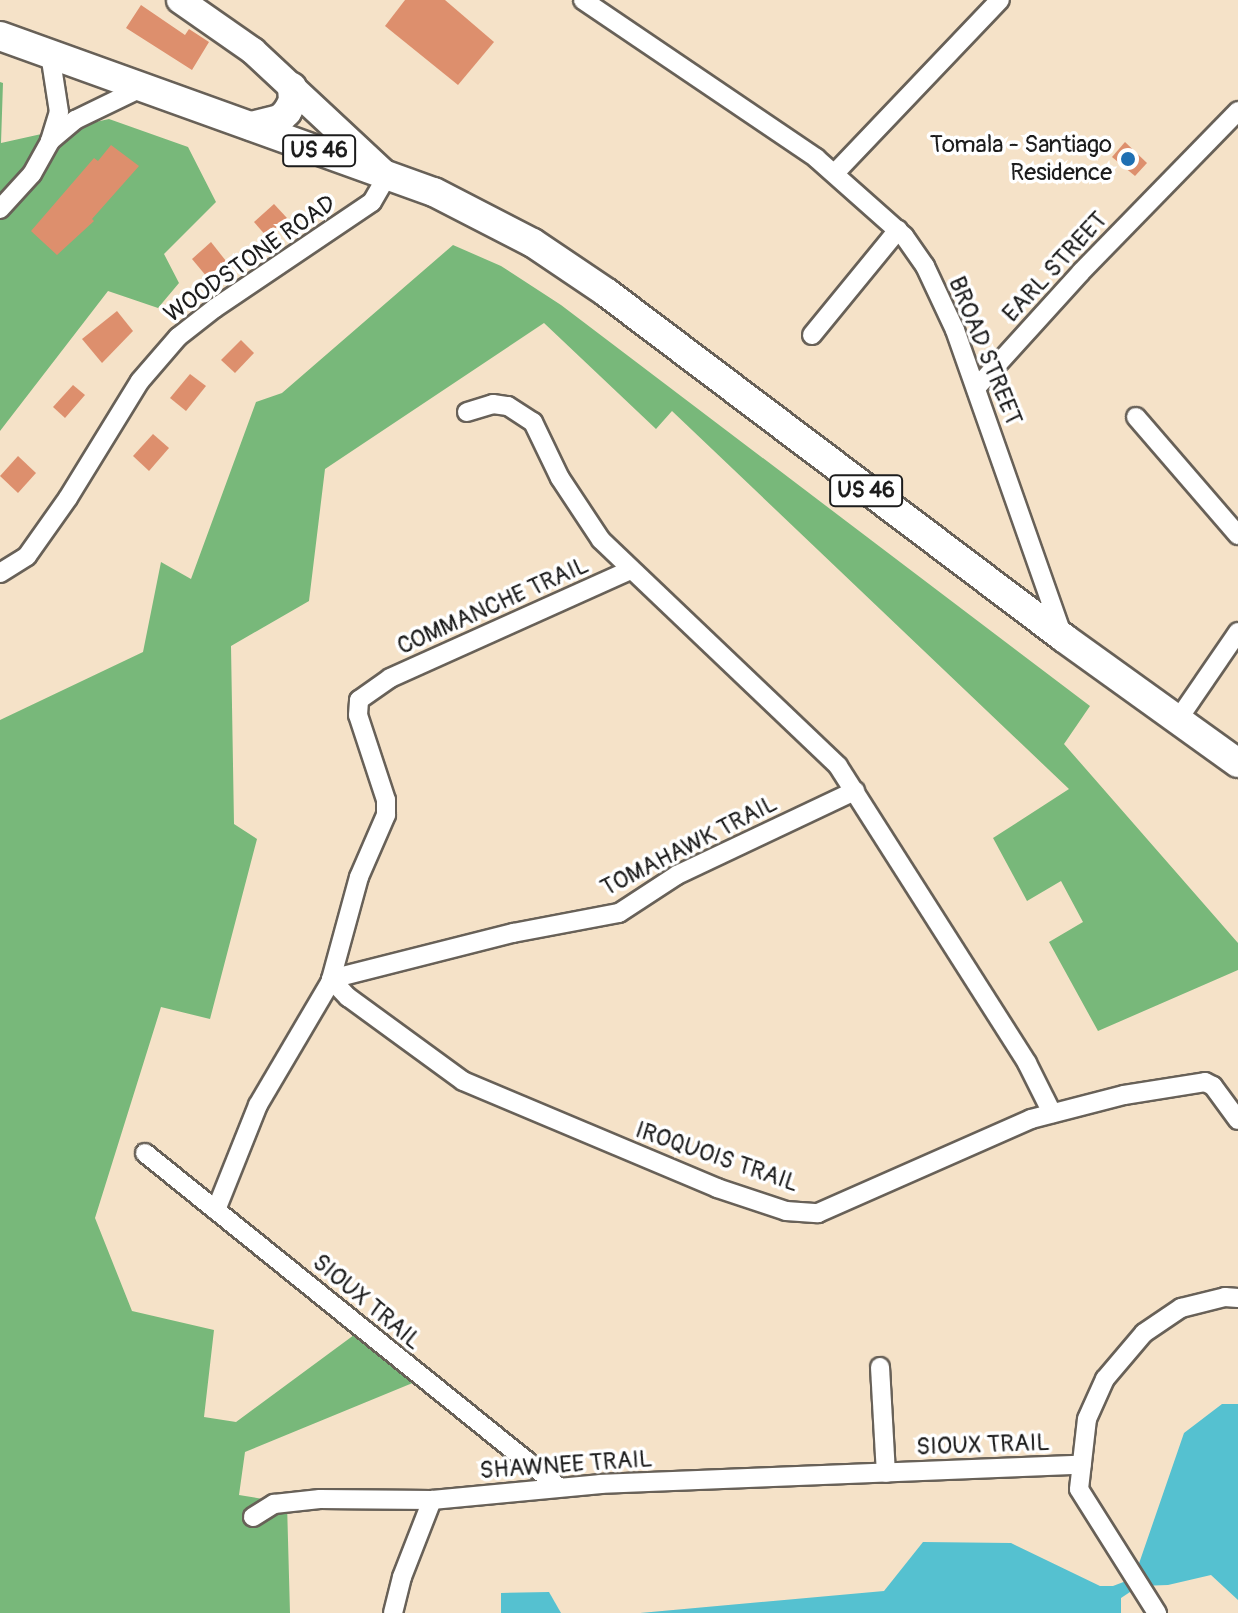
<!DOCTYPE html>
<style>
body{margin:0}
#map{position:relative;width:1238px;height:1613px;overflow:hidden;background:#f5e2c8;font-family:Pangolin,sans-serif}
div>[style]{position:absolute}
[style*='--x']{left:calc(var(--x)*1px);top:calc(var(--y)*1px);width:calc(var(--w)*1px);rotate:calc(var(--a)*1deg)}
.forest>*{inset:0;background:#78b87a}
.water>*{inset:0;background:#55c1d0}
.building>*{inset:0;background:#dd8f6d}
.roads{filter:drop-shadow(2px 0 #686158) drop-shadow(-2px 0 #686158) drop-shadow(0 2px #686158) drop-shadow(0 -2px #686158)}
.street>*{height:18px;margin:-9px;padding:0 9px;transform-origin:9px;border-radius:9px;background:#fff}
.secondary>*{height:26px;margin:-13px;padding:0 13px;transform-origin:13px;border-radius:13px;background:#fff}
.primary>*{height:28px;margin:-14px;padding:0 14px;transform-origin:14px;border-radius:14px;background:#fff}
.dots>*{width:22px;height:22px;translate:-50% -50%;box-sizing:border-box;border:4px solid #fff;border-radius:50%}
span{translate:-50% -50%;white-space:nowrap;text-align:center;line-height:1.15;-webkit-text-stroke:7px #fff;paint-order:stroke}
.shield-label span{padding:2px 6px;background:#fff;border:2px solid;border-radius:6px;-webkit-text-stroke-width:0}
.shield-label{font-size:22px;color:#1c1c1c;font-weight:700}
.poi-label{font-size:24px;color:#1c1c1c}
.right{translate:-100% -50%;text-align:right}
.street-label{font-size:24px;color:#1c1c1c}
</style>
<div id="map">
<div class="forest">
<i style="clip-path:polygon(0 82px,3px 83px,1px 143px,109px 119px,188px 147px,216px 202px,164px 254px,179px 283px,158px 308px,108px 291px,0 431px)"></i>
<i style="clip-path:polygon(453px 245px,501px 266px,561px 305px,1090px 706px,1064px 744px,1238px 943px,1238px 970px,1098px 1031px,1049px 942px,1083px 922px,1061px 881px,1027px 901px,993px 838px,1069px 789px,672px 411px,656px 429px,544px 323px,325px 469px,309px 601px,231px 646px,234px 824px,257px 839px,210px 1019px,161px 1007px,95px 1218px,132px 1311px,214px 1330px,204px 1417px,236px 1422px,354px 1335px,415px 1382px,245px 1452px,239px 1495px,287px 1503px,290px 1613px,0 1613px,0 720px,143px 652px,161px 562px,191px 579px,256px 402px,282px 393px)"></i>
</div>
<div class="water">
<i style="clip-path:polygon(1222px 1404px,1238px 1404px,1238px 1600px,1211px 1575px,1168px 1585px,1139px 1586px,1121px 1598px,1121px 1613px,640px 1613px,884px 1591px,923px 1542px,1011px 1543px,1100px 1586px,1113px 1586px,1134px 1578px,1184px 1433px)"></i>
<i style="clip-path:polygon(549px 1592px,561px 1613px,501px 1613px,501px 1593px)"></i>
</div>
<div class="building">
<i style="clip-path:polygon(405px 0,445px 0,494px 42px,458px 85px,385px 26px)"></i>
<i style="clip-path:polygon(141px 5px,185px 35px,189px 29px,209px 42px,192px 70px,126px 28px)"></i>
<i style="clip-path:polygon(1125px 142px,1147px 163px,1135px 176px,1112px 157px)"></i>
<i style="clip-path:polygon(111px 145px,139px 166px,92px 219px,94px 221px,57px 255px,31px 231px,94px 158px,98px 161px)"></i>
<i style="clip-path:polygon(274px 204px,287px 218px,267px 237px,254px 222px)"></i>
<i style="clip-path:polygon(211px 242px,226px 261px,207px 277px,192px 259px)"></i>
<i style="clip-path:polygon(117px 311px,133px 331px,102px 363px,82px 339px)"></i>
<i style="clip-path:polygon(241px 340px,254px 353px,235px 373px,221px 360px)"></i>
<i style="clip-path:polygon(190px 374px,206px 386px,186px 411px,170px 398px)"></i>
<i style="clip-path:polygon(73px 385px,85px 395px,65px 418px,53px 407px)"></i>
<i style="clip-path:polygon(153px 434px,169px 448px,149px 471px,133px 456px)"></i>
<i style="clip-path:polygon(18px 456px,36px 473px,18px 493px,0 476px)"></i>
</div>
<div class="roads">
<div class="street">
<i style="--x:583;--y:0;--w:282;--a:34.1"></i>
<i style="--x:816;--y:158;--w:118;--a:41.6"></i>
<i style="--x:904;--y:236;--w:37;--a:55"></i>
<i style="--x:925;--y:266;--w:71;--a:64.9"></i>
<i style="--x:955;--y:330;--w:322;--a:70.6"></i>
<i style="--x:50;--y:141;--w:33;--a:-40"></i>
<i style="--x:75;--y:120;--w:76;--a:-25.9"></i>
<i style="--x:835;--y:173;--w:239;--a:-46.4"></i>
<i style="--x:0;--y:209;--w:47;--a:-47.6"></i>
<i style="--x:32;--y:174;--w:38;--a:-61"></i>
<i style="--x:50;--y:141;--w:30;--a:-73"></i>
<i style="--x:59;--y:112;--w:59;--a:-98.8"></i>
<i style="--x:812;--y:335;--w:136;--a:-50.7"></i>
<i style="--x:976;--y:388;--w:156;--a:-47.8"></i>
<i style="--x:1081;--y:272;--w:225;--a:-45.7"></i>
<i style="--x:467;--y:412;--w:27;--a:-17"></i>
<i style="--x:493;--y:404;--w:15;--a:8"></i>
<i style="--x:508;--y:406;--w:30;--a:33"></i>
<i style="--x:533;--y:422;--w:62;--a:64.3"></i>
<i style="--x:560;--y:478;--w:74;--a:56.5"></i>
<i style="--x:601;--y:540;--w:327;--a:43.6"></i>
<i style="--x:838;--y:766;--w:352;--a:57.5"></i>
<i style="--x:1027;--y:1063;--w:56;--a:63.4"></i>
<i style="--x:1136;--y:417;--w:156;--a:49.2"></i>
<i style="--x:0;--y:573;--w:32;--a:-32"></i>
<i style="--x:27;--y:556;--w:71;--a:-54.7"></i>
<i style="--x:68;--y:498;--w:137;--a:-58.4"></i>
<i style="--x:140;--y:381;--w:58;--a:-49.2"></i>
<i style="--x:178;--y:337;--w:47;--a:-38.1"></i>
<i style="--x:215;--y:308;--w:189;--a:-34"></i>
<i style="--x:372;--y:202;--w:30;--a:-60"></i>
<i style="--x:1177;--y:721;--w:108;--a:-55.6"></i>
<i style="--x:331;--y:979;--w:25;--a:47"></i>
<i style="--x:348;--y:997;--w:142;--a:36.1"></i>
<i style="--x:463;--y:1081;--w:276;--a:22.8"></i>
<i style="--x:717;--y:1188;--w:73;--a:18.4"></i>
<i style="--x:786;--y:1211;--w:32;--a:4"></i>
<i style="--x:818;--y:1213;--w:233;--a:-23.8"></i>
<i style="--x:1031;--y:1119;--w:96;--a:-14.5"></i>
<i style="--x:1124;--y:1095;--w:82;--a:-9.1"></i>
<i style="--x:1205;--y:1082;--w:9;--a:27"></i>
<i style="--x:1213;--y:1086;--w:42;--a:53.7"></i>
<i style="--x:331;--y:979;--w:188;--a:-14.2"></i>
<i style="--x:513;--y:933;--w:108;--a:-10.7"></i>
<i style="--x:619;--y:913;--w:69;--a:-33.2"></i>
<i style="--x:677;--y:875;--w:197;--a:-25.3"></i>
<i style="--x:145;--y:1153;--w:532;--a:38.9"></i>
<i style="--x:216;--y:1210;--w:113;--a:-68.2"></i>
<i style="--x:258;--y:1105;--w:142;--a:-59.5"></i>
<i style="--x:330;--y:983;--w:110;--a:-74.7"></i>
<i style="--x:359;--y:877;--w:68;--a:-66.5"></i>
<i style="--x:386;--y:815;--w:15;--a:-90"></i>
<i style="--x:386;--y:800;--w:89;--a:-108.2"></i>
<i style="--x:358;--y:715;--w:15;--a:-86"></i>
<i style="--x:359;--y:700;--w:38;--a:-35"></i>
<i style="--x:390;--y:678;--w:263;--a:-24.2"></i>
<i style="--x:880;--y:1367;--w:106;--a:86.8"></i>
<i style="--x:253;--y:1517;--w:25;--a:-32"></i>
<i style="--x:274;--y:1504;--w:46;--a:-6.2"></i>
<i style="--x:320;--y:1499;--w:112;--a:0.5"></i>
<i style="--x:432;--y:1500;--w:170;--a:-5.4"></i>
<i style="--x:601;--y:1484;--w:481;--a:-2.3"></i>
<i style="--x:393;--y:1613;--w:37;--a:-76"></i>
<i style="--x:402;--y:1577;--w:83;--a:-68.7"></i>
<i style="--x:1157;--y:1613;--w:146;--a:-122.2"></i>
<i style="--x:1079;--y:1489;--w:70;--a:-83.5"></i>
<i style="--x:1087;--y:1419;--w:44;--a:-65.8"></i>
<i style="--x:1105;--y:1379;--w:60;--a:-49.7"></i>
<i style="--x:1144;--y:1333;--w:45;--a:-34"></i>
<i style="--x:1181;--y:1308;--w:45;--a:-14"></i>
<i style="--x:1225;--y:1297;--w:13;--a:4"></i>
</div>
<div class="secondary">
<i style="--x:180;--y:0;--w:89;--a:34.9"></i>
<i style="--x:253;--y:51;--w:179;--a:43"></i>
</div>
<div class="primary">
<i style="--x:0;--y:36;--w:461;--a:19.8"></i>
<i style="--x:434;--y:192;--w:111;--a:27.3"></i>
<i style="--x:533;--y:243;--w:89;--a:34"></i>
<i style="--x:607;--y:293;--w:573;--a:37.05"></i>
<i style="--x:1064;--y:638;--w:214;--a:35.7"></i>
<i style="--x:251;--y:126;--w:30;--a:-14"></i>
<i style="--x:280;--y:119;--w:10;--a:-45"></i>
<i style="--x:287;--y:112;--w:13;--a:-61"></i>
<i style="--x:293;--y:101;--w:14;--a:-94"></i>
</div>
</div>
<div class="dots">
<i style="left:1128px;top:159px;background:#1f6fb2"></i>
</div>
<div class="shield-label">
<span style="left:319px;top:151px">US 46</span>
<span style="left:866px;top:491px">US 46</span>
</div>
<div class="poi-label">
<span class="right" style="left:1112px;top:159px">Tomala - Santiago<br>Residence</span>
</div>
<div class="street-label">
<span style="left:250px;top:259px;rotate:-35deg">WOODSTONE ROAD</span>
<span style="left:1055px;top:267px;rotate:-47deg">EARL STREET</span>
<span style="left:985px;top:351px;rotate:68deg">BROAD STREET</span>
<span style="left:493px;top:606px;rotate:-24deg">COMMANCHE TRAIL</span>
<span style="left:689px;top:846px;rotate:-27deg">TOMAHAWK TRAIL</span>
<span style="left:717px;top:1157px;rotate:19deg">IROQUOIS TRAIL</span>
<span style="left:367px;top:1302px;rotate:40deg">SIOUX TRAIL</span>
<span style="left:983px;top:1445px;rotate:-2deg">SIOUX TRAIL</span>
<span style="left:566px;top:1465px;rotate:-4deg">SHAWNEE TRAIL</span>
</div>
</div>
